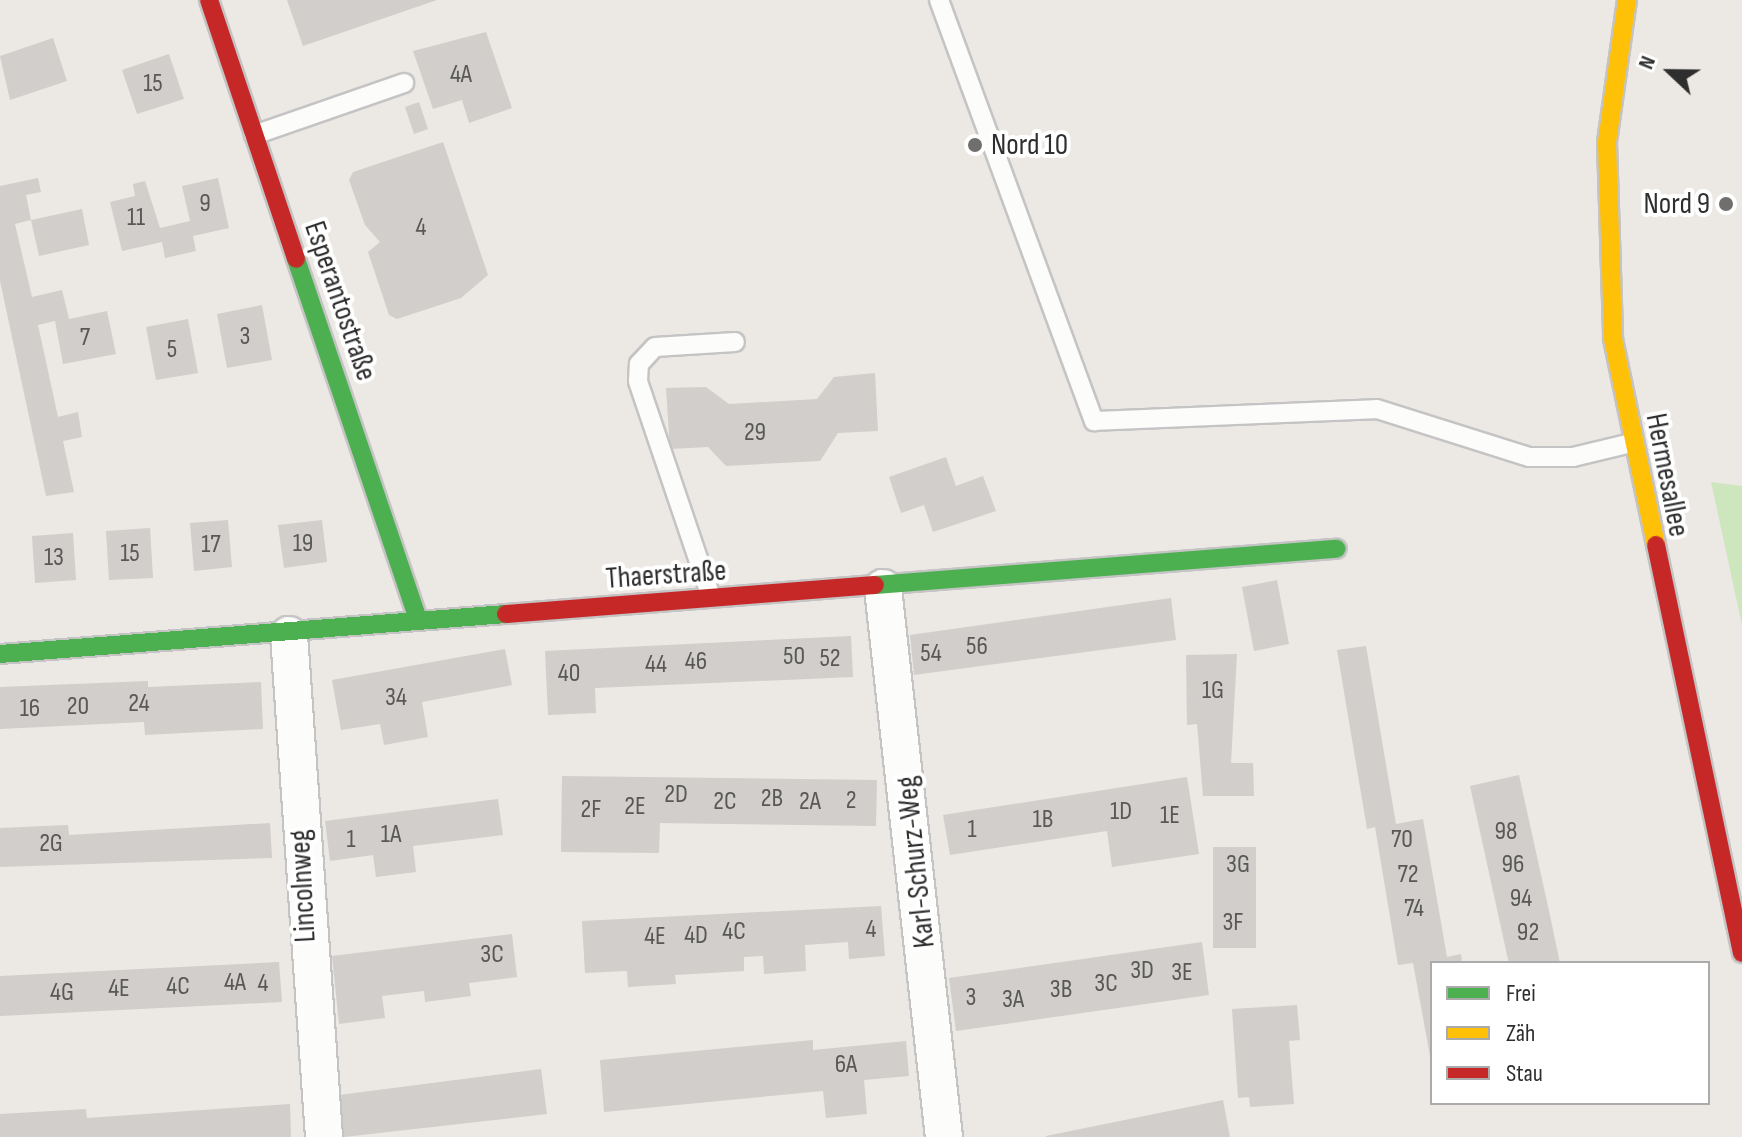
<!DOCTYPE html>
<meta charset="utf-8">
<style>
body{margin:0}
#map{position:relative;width:1742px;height:1137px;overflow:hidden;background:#ece8e4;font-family:"Sofia Sans Condensed",sans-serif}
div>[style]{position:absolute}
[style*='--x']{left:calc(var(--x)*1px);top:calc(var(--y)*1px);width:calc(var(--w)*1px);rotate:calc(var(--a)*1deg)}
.green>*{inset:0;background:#cee6be}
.building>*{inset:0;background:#d1cecb}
.roads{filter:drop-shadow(2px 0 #c5c4c5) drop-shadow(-2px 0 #c5c4c5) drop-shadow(0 2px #c5c4c5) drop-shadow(0 -2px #c5c4c5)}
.lane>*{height:18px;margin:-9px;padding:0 9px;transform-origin:9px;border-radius:9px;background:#fcfcfb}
.street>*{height:36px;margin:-18px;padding:0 18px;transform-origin:18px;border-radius:18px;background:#fcfcfb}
.fast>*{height:18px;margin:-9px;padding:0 9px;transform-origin:9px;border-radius:9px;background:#4caf50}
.slow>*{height:18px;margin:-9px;padding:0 9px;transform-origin:9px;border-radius:9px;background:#ffc107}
.jam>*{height:18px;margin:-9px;padding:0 9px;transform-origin:9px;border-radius:9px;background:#c62828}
.dots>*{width:22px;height:22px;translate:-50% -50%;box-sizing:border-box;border:4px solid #fff;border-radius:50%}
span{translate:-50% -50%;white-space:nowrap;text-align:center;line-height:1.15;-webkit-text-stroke:8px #fff;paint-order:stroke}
.number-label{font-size:26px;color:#585857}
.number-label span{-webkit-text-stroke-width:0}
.poi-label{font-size:30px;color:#2e2e2e}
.left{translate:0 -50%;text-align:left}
.right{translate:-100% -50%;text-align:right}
.street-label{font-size:30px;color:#2e2e2e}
.legend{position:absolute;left:1430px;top:961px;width:280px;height:144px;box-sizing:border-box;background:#fff;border:2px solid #ababab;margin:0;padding:10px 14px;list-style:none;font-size:24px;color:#2e2e2e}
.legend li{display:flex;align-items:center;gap:16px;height:40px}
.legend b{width:40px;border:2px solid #ababab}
.north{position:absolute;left:1630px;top:32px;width:80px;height:80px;-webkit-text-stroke:6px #fff;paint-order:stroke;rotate:292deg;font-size:22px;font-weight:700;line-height:32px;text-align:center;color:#2e2e2e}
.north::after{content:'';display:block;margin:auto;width:28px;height:36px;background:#2e2e2e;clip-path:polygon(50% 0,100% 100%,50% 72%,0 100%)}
</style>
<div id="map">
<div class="green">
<i style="clip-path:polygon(1711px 482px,1742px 486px,1742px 625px)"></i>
</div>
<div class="building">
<i style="clip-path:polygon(287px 0,437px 0,303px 46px)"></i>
<i style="clip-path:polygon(486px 32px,512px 108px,469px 123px,462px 100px,433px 109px,413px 51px)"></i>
<i style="clip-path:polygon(53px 38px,67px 81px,10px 100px,0 56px)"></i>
<i style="clip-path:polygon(169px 54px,184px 99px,137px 114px,122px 70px)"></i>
<i style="clip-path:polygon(419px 102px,428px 129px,414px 134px,405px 107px)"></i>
<i style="clip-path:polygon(443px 142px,488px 275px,461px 298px,397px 319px,389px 315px,368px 252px,380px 242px,365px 225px,349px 180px,353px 172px)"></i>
<i style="clip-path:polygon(38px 178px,41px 192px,26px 195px,31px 220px,15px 224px,32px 297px,62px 290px,69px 319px,107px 311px,116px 354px,63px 364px,55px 321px,38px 325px,58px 417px,78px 412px,82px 437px,63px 441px,74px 492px,46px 496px,0 281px,0 186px)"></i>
<i style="clip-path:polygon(218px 178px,229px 228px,193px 236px,196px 251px,165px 258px,162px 242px,122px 251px,110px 202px,135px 196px,133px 184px,145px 181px,160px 228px,190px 221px,182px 186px)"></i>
<i style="clip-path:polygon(82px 209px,89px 245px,39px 256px,31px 220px)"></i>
<i style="clip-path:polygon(262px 305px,272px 360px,227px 368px,217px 314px)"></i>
<i style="clip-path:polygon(188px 319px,198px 373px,156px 380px,146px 327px)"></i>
<i style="clip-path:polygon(875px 373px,878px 431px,838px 433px,820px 461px,726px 466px,708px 447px,670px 449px,666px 388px,706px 387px,729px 404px,817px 399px,834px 377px)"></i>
<i style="clip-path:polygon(946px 457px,956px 486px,983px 476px,996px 511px,933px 532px,924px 505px,901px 513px,889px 477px)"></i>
<i style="clip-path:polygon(228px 520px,232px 567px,194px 571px,190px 523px)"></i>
<i style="clip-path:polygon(322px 520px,327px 562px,284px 568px,278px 525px)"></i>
<i style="clip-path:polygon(150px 528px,153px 578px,109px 580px,106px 531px)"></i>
<i style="clip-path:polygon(73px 533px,76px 580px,35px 583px,32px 536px)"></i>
<i style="clip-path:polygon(1277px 580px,1289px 644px,1254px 651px,1242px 587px)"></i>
<i style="clip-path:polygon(1171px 598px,1176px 640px,914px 675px,910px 635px)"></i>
<i style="clip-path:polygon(851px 636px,853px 677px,595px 688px,596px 713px,548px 715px,545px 651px)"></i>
<i style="clip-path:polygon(1366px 646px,1396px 824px,1423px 819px,1447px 957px,1461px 954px,1462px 963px,1432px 963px,1432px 1067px,1413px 963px,1398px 965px,1375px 827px,1367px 829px,1337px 650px)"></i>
<i style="clip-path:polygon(505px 649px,512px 685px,422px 702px,428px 737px,384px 745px,380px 724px,341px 730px,332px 680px)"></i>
<i style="clip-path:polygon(1237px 654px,1231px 763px,1253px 763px,1254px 796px,1203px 796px,1197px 724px,1187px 725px,1186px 655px)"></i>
<i style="clip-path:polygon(148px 681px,148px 687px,261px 682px,263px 729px,145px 735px,144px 722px,0 729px,0 687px)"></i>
<i style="clip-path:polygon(1519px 775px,1549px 911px,1560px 963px,1509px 963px,1507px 955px,1470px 786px)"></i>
<i style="clip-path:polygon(562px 776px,877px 780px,876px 826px,660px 823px,659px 853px,561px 852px)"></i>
<i style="clip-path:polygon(1187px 777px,1199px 854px,1112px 867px,1107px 831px,950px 855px,943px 815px)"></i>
<i style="clip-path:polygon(498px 799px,503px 835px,413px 846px,416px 872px,376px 877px,373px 855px,330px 861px,325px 821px)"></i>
<i style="clip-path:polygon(270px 823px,272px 858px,0 867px,0 828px,68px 825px,69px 835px)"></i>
<i style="clip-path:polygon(1213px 847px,1256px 847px,1256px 948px,1213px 948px)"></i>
<i style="clip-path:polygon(881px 906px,885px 956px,849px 959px,848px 942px,805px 945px,806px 971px,764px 974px,763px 956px,744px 957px,744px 971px,675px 975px,676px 984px,628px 987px,627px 971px,585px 973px,582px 921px)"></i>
<i style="clip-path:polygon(512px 934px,517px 977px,469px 983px,471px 996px,425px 1002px,424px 991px,382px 996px,385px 1018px,339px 1024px,332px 956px)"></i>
<i style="clip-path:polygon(1202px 942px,1209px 995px,956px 1031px,949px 978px)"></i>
<i style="clip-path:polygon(279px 962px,282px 1002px,0 1016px,0 976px)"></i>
<i style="clip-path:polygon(1297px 1005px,1300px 1040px,1289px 1041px,1294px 1104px,1250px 1107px,1249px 1097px,1238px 1098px,1232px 1009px)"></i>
<i style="clip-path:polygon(813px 1040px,813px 1050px,906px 1041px,909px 1076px,864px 1080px,867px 1114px,826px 1118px,823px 1091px,604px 1112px,600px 1060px)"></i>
<i style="clip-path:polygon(541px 1069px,547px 1114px,344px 1137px,339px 1095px)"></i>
<i style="clip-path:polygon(1223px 1100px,1230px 1137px,1046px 1137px,1046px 1136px)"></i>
<i style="clip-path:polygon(290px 1104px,291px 1137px,0 1137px,0 1114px,86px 1109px,87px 1118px)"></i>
</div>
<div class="roads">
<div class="lane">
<i style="--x:939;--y:0;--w:449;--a:69.8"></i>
<i style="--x:1094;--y:421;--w:283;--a:-2.4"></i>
<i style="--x:1377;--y:409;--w:159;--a:17.5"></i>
<i style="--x:1529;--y:457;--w:44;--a:0"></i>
<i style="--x:1573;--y:457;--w:60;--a:-13.6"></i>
<i style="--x:254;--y:135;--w:159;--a:-19.1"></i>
<i style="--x:711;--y:597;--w:228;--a:-108.7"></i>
<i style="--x:638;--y:381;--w:17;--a:-87"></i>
<i style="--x:639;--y:364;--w:23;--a:-47"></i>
<i style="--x:655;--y:347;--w:80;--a:-3.6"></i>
</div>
<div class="street">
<i style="--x:883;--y:588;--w:552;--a:83.66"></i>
<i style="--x:289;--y:635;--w:503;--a:86.01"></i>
</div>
<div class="fast">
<i style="--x:296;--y:259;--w:381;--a:71.3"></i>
<i style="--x:875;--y:585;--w:463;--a:-4.5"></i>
<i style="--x:0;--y:654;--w:508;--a:-4.52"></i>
</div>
<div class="slow">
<i style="--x:1627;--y:0;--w:144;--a:98"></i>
<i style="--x:1607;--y:143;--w:196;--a:88.2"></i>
<i style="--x:1613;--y:339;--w:210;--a:78.2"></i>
</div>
<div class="jam">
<i style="--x:209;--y:0;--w:273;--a:71.4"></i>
<i style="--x:1656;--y:545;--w:417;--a:78.1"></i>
<i style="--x:506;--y:614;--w:370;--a:-4.5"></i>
</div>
</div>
<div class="dots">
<i style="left:975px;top:145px;background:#706f6e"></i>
<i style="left:1726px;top:204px;background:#706f6e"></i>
</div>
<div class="number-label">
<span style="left:461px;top:75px">4A</span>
<span style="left:153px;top:84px">15</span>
<span style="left:205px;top:204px">9</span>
<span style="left:136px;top:218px">11</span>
<span style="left:421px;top:228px">4</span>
<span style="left:245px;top:337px">3</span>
<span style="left:85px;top:338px">7</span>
<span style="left:172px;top:350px">5</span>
<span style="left:755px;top:433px">29</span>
<span style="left:303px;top:544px">19</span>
<span style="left:211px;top:545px">17</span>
<span style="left:130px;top:554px">15</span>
<span style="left:54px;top:558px">13</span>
<span style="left:977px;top:647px">56</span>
<span style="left:931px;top:654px">54</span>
<span style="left:794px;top:657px">50</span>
<span style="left:830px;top:659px">52</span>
<span style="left:696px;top:662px">46</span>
<span style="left:656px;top:665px">44</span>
<span style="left:569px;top:674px">40</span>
<span style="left:1213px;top:691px">1G</span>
<span style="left:396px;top:698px">34</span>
<span style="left:139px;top:704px">24</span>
<span style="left:78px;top:707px">20</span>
<span style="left:30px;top:709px">16</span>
<span style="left:676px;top:795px">2D</span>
<span style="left:772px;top:799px">2B</span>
<span style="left:851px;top:801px">2</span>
<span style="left:725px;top:802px">2C</span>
<span style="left:810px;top:802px">2A</span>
<span style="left:635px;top:807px">2E</span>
<span style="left:591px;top:810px">2F</span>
<span style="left:1121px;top:812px">1D</span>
<span style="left:1170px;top:816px">1E</span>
<span style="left:1043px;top:820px">1B</span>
<span style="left:972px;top:830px">1</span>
<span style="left:1506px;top:832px">98</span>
<span style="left:391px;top:835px">1A</span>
<span style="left:351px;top:840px">1</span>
<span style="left:1402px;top:840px">70</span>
<span style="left:51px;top:844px">2G</span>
<span style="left:1238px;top:865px">3G</span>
<span style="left:1513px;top:865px">96</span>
<span style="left:1408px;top:875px">72</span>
<span style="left:1521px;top:899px">94</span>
<span style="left:1414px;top:909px">74</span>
<span style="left:1233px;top:923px">3F</span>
<span style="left:871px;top:930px">4</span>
<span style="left:734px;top:932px">4C</span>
<span style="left:1528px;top:933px">92</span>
<span style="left:696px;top:936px">4D</span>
<span style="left:655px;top:937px">4E</span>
<span style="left:492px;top:955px">3C</span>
<span style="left:1142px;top:971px">3D</span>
<span style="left:1182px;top:973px">3E</span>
<span style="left:235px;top:983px">4A</span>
<span style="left:263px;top:984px">4</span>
<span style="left:1106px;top:984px">3C</span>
<span style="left:178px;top:987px">4C</span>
<span style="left:119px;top:989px">4E</span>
<span style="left:1061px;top:990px">3B</span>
<span style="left:62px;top:993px">4G</span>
<span style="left:971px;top:998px">3</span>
<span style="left:1013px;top:1000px">3A</span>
<span style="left:846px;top:1065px">6A</span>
</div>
<div class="poi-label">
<span class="left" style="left:991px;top:145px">Nord 10</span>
<span class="right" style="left:1710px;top:204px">Nord 9</span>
</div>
<div class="street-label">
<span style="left:340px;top:301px;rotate:71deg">Esperantostraße</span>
<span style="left:1667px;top:475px;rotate:79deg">Hermesallee</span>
<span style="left:666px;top:575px;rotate:-4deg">Thaerstraße</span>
<span style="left:916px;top:862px;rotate:-96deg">Karl-Schurz-Weg</span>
<span style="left:303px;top:886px;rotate:-93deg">Lincolnweg</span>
</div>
<ul class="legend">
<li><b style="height:10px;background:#4caf50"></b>Frei</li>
<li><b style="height:10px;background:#ffc107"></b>Zäh</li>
<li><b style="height:10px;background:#c62828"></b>Stau</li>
</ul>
<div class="north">N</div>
</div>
